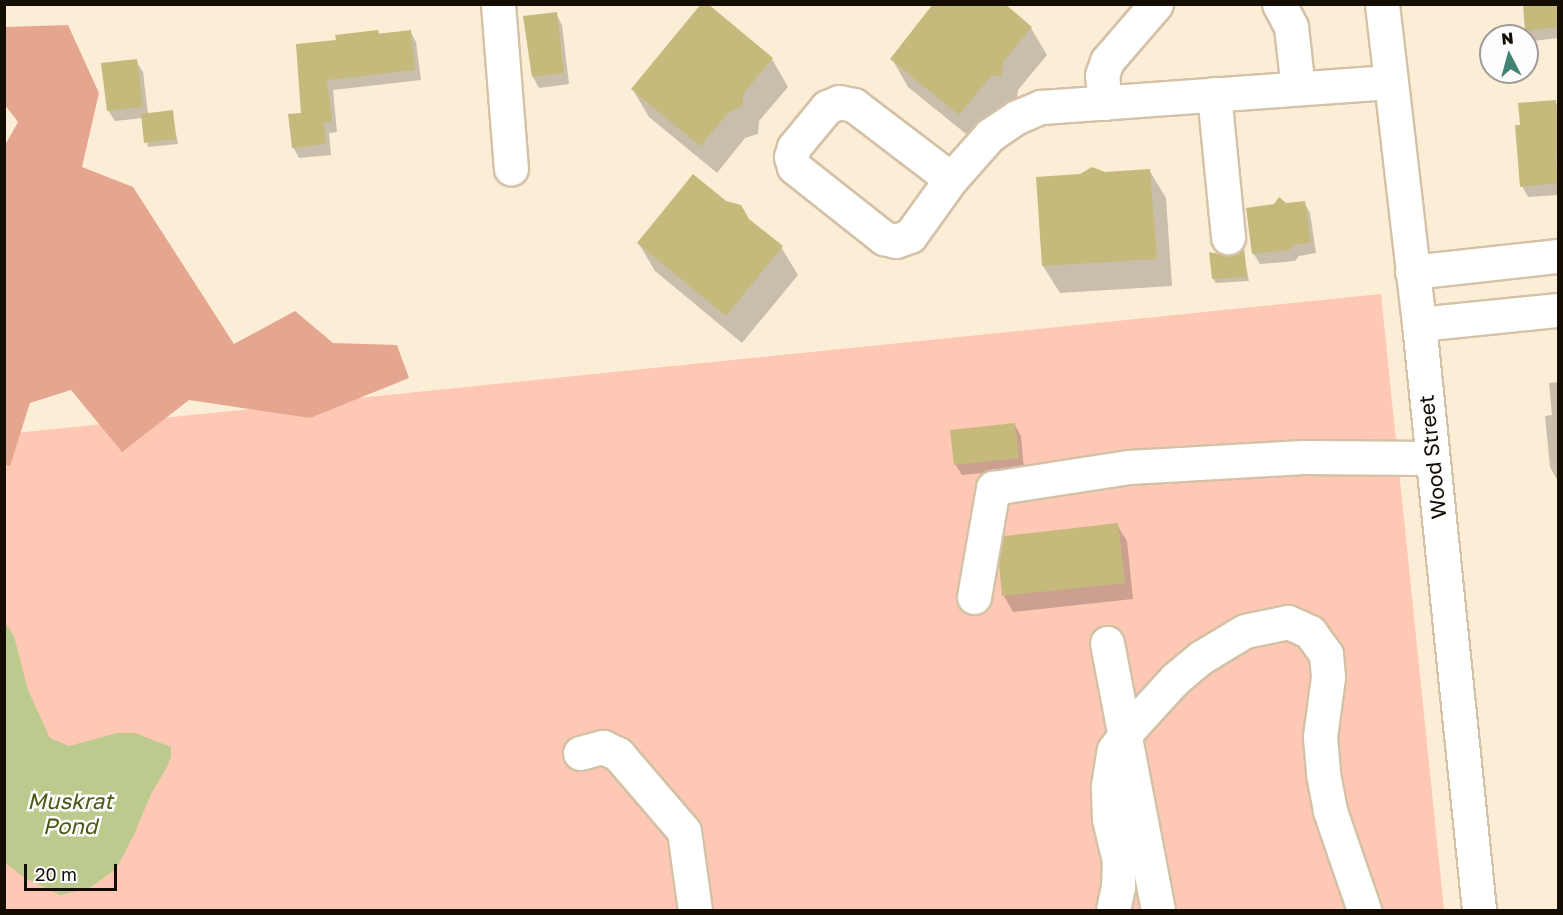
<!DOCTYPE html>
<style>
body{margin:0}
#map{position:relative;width:1563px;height:915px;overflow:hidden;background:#fceed6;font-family:"Golos Text",sans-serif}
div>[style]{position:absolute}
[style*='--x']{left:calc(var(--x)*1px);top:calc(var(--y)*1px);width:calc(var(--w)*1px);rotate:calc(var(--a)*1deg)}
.green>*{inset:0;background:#ffc8b5}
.forest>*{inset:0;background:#e5a68f}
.water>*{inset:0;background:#bcca8e}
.shadow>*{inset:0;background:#0003}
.building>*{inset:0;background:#c5ba7c}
.roads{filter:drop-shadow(2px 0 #d4c2a6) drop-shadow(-2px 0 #d4c2a6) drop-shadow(0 2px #d4c2a6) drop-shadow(0 -2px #d4c2a6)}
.minor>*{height:33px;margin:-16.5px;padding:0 16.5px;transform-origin:16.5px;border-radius:16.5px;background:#fff}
span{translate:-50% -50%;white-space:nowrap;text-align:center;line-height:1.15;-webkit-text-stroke:5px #fdfdfd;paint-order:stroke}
.street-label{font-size:21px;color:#140d04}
.water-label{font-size:22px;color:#4b5715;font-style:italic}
.frame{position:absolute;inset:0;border:6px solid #140d04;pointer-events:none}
.north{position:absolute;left:1479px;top:24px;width:60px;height:60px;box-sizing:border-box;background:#fdfdfd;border:2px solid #a09d99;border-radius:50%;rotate:354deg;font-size:16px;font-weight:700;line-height:24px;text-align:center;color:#140d04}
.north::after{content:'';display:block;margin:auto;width:21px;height:27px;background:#418375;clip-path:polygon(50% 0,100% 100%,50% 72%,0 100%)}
.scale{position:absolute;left:24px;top:864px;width:93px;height:27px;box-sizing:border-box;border:3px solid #140d04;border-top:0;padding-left:8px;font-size:18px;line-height:21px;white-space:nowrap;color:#140d04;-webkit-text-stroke:4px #fdfdfd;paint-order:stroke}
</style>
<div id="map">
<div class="green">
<i style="clip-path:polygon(1381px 294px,1444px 910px,5px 910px,5px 434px)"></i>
</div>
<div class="forest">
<i style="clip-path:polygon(68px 25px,99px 93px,82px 167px,133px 187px,234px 344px,295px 311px,333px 343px,397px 345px,409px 378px,310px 418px,189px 400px,122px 452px,71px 390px,30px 403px,10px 466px,5px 465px,4px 147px,18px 122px,5px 105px,5px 27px)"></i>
</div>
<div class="water">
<i style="clip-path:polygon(5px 622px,14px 636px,28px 690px,50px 738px,69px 746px,117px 733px,135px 733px,171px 747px,171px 757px,167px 767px,151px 794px,134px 835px,116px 869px,88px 889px,60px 895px,25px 878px,5px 863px)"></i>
</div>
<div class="shadow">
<i style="clip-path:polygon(1524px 4px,1558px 4px,1558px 38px,1533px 41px,1526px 30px)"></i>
<i style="clip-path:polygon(556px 14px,562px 25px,569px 84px,539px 88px,533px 77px)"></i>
<i style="clip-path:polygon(1031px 28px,1047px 55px,1018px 90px,1016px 104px,1008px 103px,976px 142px,908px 87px,892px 59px)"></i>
<i style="clip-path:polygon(410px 31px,416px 42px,421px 80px,333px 90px,337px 132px,329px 133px,331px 155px,299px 158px,293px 147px,303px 114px,337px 41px,337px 37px)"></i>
<i style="clip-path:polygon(772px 59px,788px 87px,759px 121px,758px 134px,745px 138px,717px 173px,649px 117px,633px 90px)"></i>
<i style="clip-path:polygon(136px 61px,143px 72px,148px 114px,172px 112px,178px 144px,148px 147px,143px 118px,115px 121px,108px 110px)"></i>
<i style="clip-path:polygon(1555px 101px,1558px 107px,1558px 195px,1528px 197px,1522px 186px,1521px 126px)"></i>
<i style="clip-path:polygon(1149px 170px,1166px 198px,1172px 286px,1060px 293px,1043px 266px,1105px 174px)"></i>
<i style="clip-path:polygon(1304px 202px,1310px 213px,1316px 253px,1299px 256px,1295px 261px,1260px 264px,1253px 253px,1286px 205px)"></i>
<i style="clip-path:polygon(749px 221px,781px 247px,798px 275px,742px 343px,655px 271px,639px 244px)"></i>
<i style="clip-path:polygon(1243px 250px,1249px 281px,1216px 283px,1213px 278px,1231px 257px)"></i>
<i style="clip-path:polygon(1558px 382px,1558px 478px,1556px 478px,1550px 467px,1545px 416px,1552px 415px,1549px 383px)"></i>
<i style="clip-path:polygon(1015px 425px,1021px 436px,1024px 469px,962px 475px,955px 464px)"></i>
<i style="clip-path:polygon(1117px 525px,1127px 541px,1133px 599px,1013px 612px,1004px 596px)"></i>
</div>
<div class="building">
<i style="clip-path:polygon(701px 4px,708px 4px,773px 58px,744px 93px,742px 106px,730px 111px,700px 146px,631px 89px)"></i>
<i style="clip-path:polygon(933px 4px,1005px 4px,1032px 27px,1003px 62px,1001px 77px,992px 75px,959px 115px,890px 59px)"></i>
<i style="clip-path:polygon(1523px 4px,1558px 4px,1558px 27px,1525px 31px)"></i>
<i style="clip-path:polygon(557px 12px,564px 73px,532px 77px,523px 16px)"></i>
<i style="clip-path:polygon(378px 30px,379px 34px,411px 30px,415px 70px,327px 80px,332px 121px,324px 122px,326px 144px,292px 148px,288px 114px,301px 113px,296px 44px,336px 40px,335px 35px)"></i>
<i style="clip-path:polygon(137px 59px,143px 107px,107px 111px,101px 63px)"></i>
<i style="clip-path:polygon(1556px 100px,1558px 153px,1555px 154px,1558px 183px,1520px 187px,1515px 125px,1520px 125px,1518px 103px)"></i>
<i style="clip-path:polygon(173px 110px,176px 139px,144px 143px,141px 114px)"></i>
<i style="clip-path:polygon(1092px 167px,1105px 172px,1150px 169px,1157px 259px,1042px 266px,1036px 177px,1080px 174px)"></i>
<i style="clip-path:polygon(693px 174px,726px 201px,741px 205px,749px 219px,783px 246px,726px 316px,637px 243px)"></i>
<i style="clip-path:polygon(1279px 197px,1286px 203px,1305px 201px,1311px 242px,1293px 245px,1289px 250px,1252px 254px,1246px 208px,1274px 204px)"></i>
<i style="clip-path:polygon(1244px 248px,1247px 277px,1212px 279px,1209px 252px,1230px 256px)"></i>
<i style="clip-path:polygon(1015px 423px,1019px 458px,954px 465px,950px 430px)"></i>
<i style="clip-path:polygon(1118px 523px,1125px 583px,1002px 596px,999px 563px,1004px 536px)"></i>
</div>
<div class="roads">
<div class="minor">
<i style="--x:498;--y:4;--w:165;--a:85.5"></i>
<i style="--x:1279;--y:4;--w:26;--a:62"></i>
<i style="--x:1291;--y:27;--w:61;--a:83.5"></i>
<i style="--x:1382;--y:4;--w:322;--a:83.4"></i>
<i style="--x:1419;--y:324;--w:589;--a:84.15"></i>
<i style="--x:1214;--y:94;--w:144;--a:84.4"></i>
<i style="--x:1105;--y:103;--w:28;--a:-96"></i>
<i style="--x:1102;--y:75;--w:15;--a:-70"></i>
<i style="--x:1107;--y:61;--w:75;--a:-49.3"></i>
<i style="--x:951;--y:179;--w:122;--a:-142.7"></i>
<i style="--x:854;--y:105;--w:15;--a:-169"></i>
<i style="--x:839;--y:102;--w:13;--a:157"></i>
<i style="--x:827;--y:107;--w:52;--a:129.5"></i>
<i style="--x:794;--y:147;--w:10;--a:107"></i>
<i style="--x:791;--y:157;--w:10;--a:73"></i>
<i style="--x:794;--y:167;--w:115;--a:38.3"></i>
<i style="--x:884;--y:238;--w:12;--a:14"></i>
<i style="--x:896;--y:241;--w:15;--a:-20"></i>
<i style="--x:910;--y:236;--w:70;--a:-54.3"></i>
<i style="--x:951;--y:179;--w:59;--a:-48.4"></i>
<i style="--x:990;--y:135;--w:32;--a:-34"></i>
<i style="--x:1017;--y:117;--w:26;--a:-23"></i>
<i style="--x:1041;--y:107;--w:350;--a:-4.1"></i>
<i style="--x:1412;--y:272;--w:147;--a:-6.3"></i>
<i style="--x:1419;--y:324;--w:140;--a:-5.8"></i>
<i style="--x:974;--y:597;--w:111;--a:-80.1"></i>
<i style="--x:993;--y:488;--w:138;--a:-8.8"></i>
<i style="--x:1129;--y:467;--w:174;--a:-3.3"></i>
<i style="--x:1303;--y:457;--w:128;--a:0.4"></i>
<i style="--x:1107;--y:643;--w:272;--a:79.2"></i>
<i style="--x:580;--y:753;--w:24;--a:-15"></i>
<i style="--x:603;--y:747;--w:17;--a:25"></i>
<i style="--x:618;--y:754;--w:101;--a:49.4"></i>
<i style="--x:684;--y:831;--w:80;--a:82.1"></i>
<i style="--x:1113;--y:910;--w:24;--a:-78"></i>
<i style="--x:1118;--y:887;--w:26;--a:-88"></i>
<i style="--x:1119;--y:861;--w:43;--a:-103.4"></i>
<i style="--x:1109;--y:819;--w:33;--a:-92"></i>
<i style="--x:1108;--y:786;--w:36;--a:-81"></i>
<i style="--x:1114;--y:750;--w:29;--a:-54"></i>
<i style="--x:1131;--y:727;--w:65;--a:-47.5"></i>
<i style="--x:1175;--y:679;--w:33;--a:-40"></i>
<i style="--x:1200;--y:658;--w:52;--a:-31"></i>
<i style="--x:1245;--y:631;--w:44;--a:-11.8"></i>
<i style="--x:1288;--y:622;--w:24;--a:24"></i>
<i style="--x:1310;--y:632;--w:27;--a:54"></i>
<i style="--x:1326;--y:654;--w:23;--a:85"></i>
<i style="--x:1328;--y:677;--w:61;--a:97.6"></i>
<i style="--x:1320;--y:737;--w:37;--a:85"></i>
<i style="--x:1323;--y:774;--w:38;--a:79"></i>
<i style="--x:1330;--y:811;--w:105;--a:71"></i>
</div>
</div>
<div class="street-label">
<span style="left:1432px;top:457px;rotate:-96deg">Wood Street</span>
</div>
<div class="water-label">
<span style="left:70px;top:813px">Muskrat<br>Pond</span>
</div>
<div class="frame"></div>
<div class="north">N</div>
<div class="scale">20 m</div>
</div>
